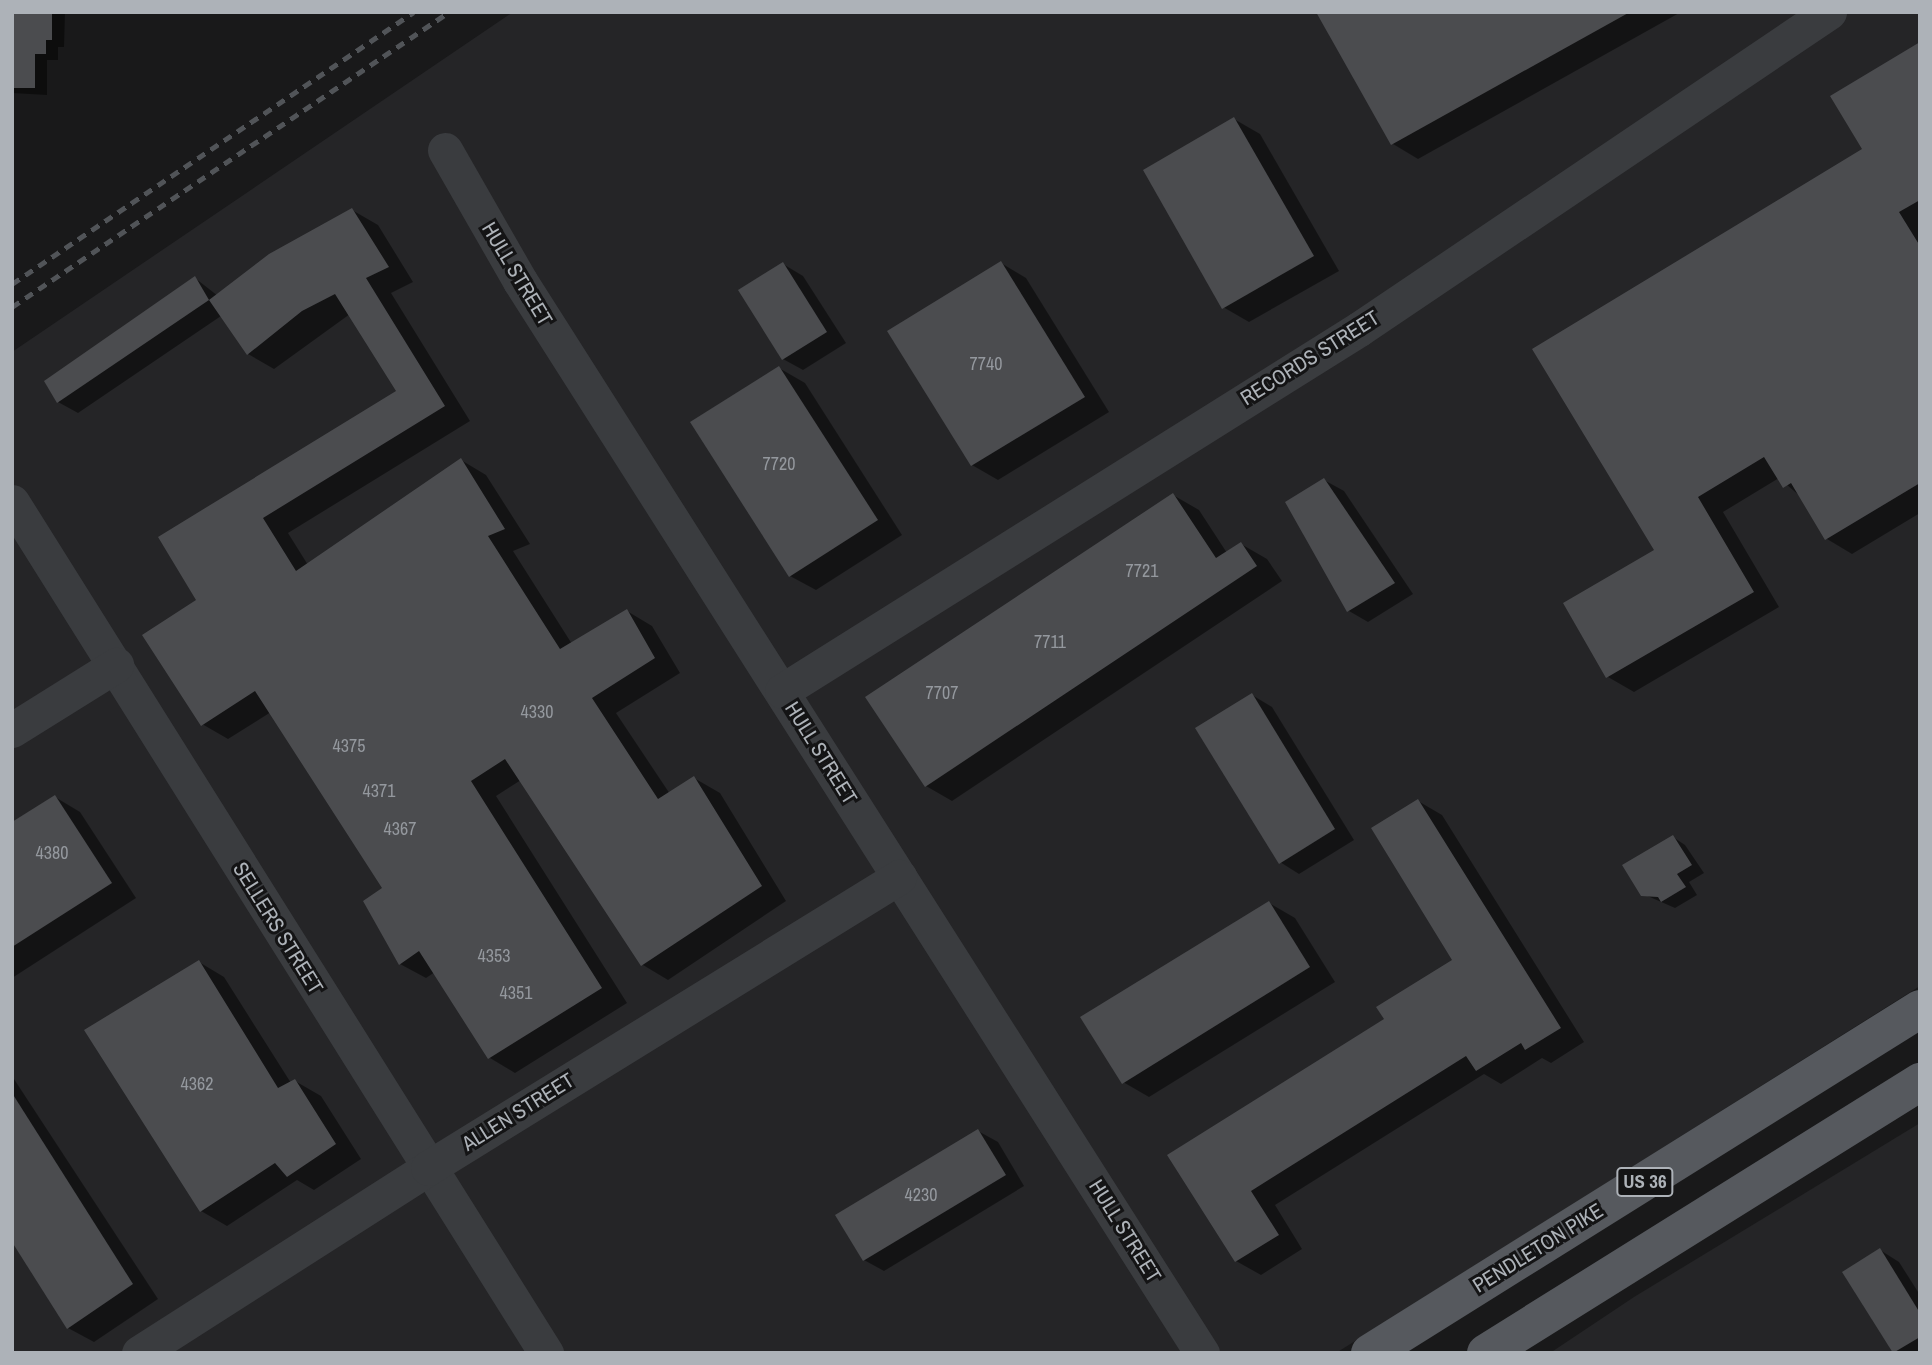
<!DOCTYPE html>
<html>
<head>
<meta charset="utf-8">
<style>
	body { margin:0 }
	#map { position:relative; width:1932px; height:1365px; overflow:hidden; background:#19191a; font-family:"Archivo Narrow",sans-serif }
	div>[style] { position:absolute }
	.built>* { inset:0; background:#252527 }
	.shadow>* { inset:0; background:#0007 }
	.building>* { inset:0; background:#4b4c4f }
	.street>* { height:35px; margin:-17.5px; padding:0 17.5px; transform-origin:17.5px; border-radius:17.5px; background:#3a3c3f }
	.primary>* { height:38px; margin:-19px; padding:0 19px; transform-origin:19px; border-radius:19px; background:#56595e }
	.rail>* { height:5px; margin-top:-2.5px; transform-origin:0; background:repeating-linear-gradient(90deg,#515458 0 9px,transparent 0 16px) }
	span { translate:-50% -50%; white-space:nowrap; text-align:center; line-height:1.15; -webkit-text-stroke:6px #141415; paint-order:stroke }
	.number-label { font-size:18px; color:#94989e }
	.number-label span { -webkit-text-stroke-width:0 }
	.shield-label span { padding:2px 5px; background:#141415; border:2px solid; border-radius:5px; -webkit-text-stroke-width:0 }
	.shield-label { font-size:19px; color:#adb2b8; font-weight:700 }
	.street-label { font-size:21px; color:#adb2b8 }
	.frame { position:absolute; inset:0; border:14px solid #adb2b8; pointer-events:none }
</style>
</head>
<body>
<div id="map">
	<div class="built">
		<div style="clip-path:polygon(513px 12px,1920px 12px,1920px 986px,1336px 1353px,12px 1353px,12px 352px)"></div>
		<div style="clip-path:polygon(1920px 1123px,1920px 1353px,1550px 1353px,1634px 1297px)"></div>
	</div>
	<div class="shadow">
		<div style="clip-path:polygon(12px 12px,65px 12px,64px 47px,58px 47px,58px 60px,47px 60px,47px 95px,12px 93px)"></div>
		<div style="clip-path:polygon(1318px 12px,1681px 12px,1418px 159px,1393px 144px)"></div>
		<div style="clip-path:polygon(1920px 47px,1920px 513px,1852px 554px,1827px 539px,1801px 497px,1779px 478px,1723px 512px,1779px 607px,1634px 692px,1608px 677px,1657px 550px)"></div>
		<div style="clip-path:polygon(1234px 119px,1260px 134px,1339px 271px,1249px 322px,1223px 307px)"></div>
		<div style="clip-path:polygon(352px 210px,378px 225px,413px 282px,391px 293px,470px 421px,288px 533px,308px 565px,461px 460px,486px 475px,530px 544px,513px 551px,572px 644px,627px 611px,652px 626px,680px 673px,616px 713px,670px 794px,694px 778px,720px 793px,786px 901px,668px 980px,643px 965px,521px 780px,496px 796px,627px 1003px,515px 1073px,490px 1058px,435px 972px,426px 978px,400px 964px,384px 888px,271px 712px,228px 739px,202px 724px,199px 601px,160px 538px,398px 391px,350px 314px,274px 369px,248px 354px,221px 316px,78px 413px,58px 402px,195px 278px,218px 296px)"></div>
		<div style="clip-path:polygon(1001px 263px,1026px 278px,1109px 412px,998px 480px,972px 465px)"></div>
		<div style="clip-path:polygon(783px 264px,803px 276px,846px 343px,803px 370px,783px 359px)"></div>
		<div style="clip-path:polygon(779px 368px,805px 383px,902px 535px,816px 590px,790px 576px)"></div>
		<div style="clip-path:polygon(1324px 480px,1344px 491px,1413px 594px,1368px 622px,1349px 611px)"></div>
		<div style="clip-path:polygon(1173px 495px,1199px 510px,1227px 553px,1241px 544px,1267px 559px,1282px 581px,952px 801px,926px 786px)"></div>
		<div style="clip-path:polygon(1252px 695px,1272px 707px,1354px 840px,1299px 874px,1280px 862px)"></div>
		<div style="clip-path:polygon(55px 797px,80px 812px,136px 898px,12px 978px,12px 824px)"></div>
		<div style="clip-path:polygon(1418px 801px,1442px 815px,1584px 1042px,1551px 1063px,1542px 1058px,1501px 1084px,1484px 1074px,1275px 1205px,1302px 1249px,1261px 1275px,1236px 1261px,1170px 1155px,1386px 1020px,1454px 960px)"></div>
		<div style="clip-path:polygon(1673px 837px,1685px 845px,1704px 873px,1689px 882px,1697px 895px,1675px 908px,1643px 894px)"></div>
		<div style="clip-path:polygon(1269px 903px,1295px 918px,1335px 982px,1149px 1097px,1123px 1082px)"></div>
		<div style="clip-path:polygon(199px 962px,224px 977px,291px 1083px,295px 1081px,321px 1096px,361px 1159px,314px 1190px,297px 1180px,227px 1226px,201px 1211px)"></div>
		<div style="clip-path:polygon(12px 1076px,158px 1299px,94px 1342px,68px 1328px,12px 1239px)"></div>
		<div style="clip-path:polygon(978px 1131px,998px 1142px,1024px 1186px,884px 1271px,864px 1260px)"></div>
		<div style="clip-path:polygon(1880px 1250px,1899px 1262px,1920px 1295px,1920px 1353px,1894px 1352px)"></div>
	</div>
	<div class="building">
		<div style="clip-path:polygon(12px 12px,52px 12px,52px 40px,46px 40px,46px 54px,35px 54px,35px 88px,12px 88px)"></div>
		<div style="clip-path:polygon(1316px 12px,1630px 12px,1391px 145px)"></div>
		<div style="clip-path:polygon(1920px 42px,1920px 200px,1899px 212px,1920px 246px,1920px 483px,1825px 540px,1791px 483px,1783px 488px,1764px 457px,1698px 497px,1754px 592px,1606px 678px,1563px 603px,1654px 550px,1532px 349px,1862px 149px,1830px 96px)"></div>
		<div style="clip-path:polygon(1234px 117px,1314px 256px,1222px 309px,1143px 170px)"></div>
		<div style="clip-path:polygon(352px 208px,389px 267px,366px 278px,445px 406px,263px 518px,296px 571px,461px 458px,505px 529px,488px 536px,560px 649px,627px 609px,655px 658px,592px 698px,658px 799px,694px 776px,762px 886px,641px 966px,505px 759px,471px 781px,602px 988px,488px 1059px,419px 951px,399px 965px,363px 901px,382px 888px,255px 691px,201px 726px,142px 635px,196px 600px,158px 537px,396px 391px,335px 294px,302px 311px,247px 355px,209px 300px,269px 254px)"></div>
		<div style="clip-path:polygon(1001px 261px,1085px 397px,971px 466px,887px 331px)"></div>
		<div style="clip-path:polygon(783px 262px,827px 332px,782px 360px,738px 290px)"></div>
		<div style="clip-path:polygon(195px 276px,209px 300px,57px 403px,44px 381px)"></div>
		<div style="clip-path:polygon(779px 366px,878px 520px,789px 577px,690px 422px)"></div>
		<div style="clip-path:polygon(1324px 478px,1395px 583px,1347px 612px,1285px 502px)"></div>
		<div style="clip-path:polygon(1173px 493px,1216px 558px,1241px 542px,1257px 566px,925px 787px,865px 697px)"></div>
		<div style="clip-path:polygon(1252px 693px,1335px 829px,1279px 864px,1195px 728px)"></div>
		<div style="clip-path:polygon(55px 795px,112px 883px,12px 947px,12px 822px)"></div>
		<div style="clip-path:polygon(1418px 799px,1561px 1028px,1525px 1050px,1521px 1043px,1476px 1071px,1466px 1056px,1251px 1191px,1279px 1235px,1235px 1262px,1167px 1155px,1384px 1019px,1376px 1007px,1452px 960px,1371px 828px)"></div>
		<div style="clip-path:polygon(1673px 835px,1692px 865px,1677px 874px,1686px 887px,1661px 902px,1658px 897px,1641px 896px,1622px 865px)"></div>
		<div style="clip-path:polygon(1269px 901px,1310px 967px,1122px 1084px,1080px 1017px)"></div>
		<div style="clip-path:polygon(199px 960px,278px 1088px,295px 1079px,336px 1144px,287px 1177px,275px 1163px,200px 1212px,84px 1030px)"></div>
		<div style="clip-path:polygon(12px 1093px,133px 1284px,67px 1329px,12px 1242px)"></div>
		<div style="clip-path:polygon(978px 1129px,1006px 1175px,863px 1261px,835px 1215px)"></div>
		<div style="clip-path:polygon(1880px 1248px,1920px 1313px,1920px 1337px,1893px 1353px,1842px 1272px)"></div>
	</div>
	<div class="street">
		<div style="left:445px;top:150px;width:151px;rotate:60.2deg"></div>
		<div style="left:520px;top:281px;width:1271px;rotate:57.54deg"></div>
		<div style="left:12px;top:502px;width:1005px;rotate:57.89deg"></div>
		<div style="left:782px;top:691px;width:681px;rotate:-32.1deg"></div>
		<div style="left:1359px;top:329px;width:567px;rotate:-34deg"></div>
		<div style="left:12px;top:730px;width:123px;rotate:-32deg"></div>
		<div style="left:139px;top:1353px;width:343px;rotate:-32.6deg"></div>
		<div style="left:428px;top:1168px;width:554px;rotate:-31.71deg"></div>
	</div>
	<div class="primary">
		<div style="left:1370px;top:1353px;width:649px;rotate:-32.02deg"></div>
		<div style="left:1486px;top:1353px;width:512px;rotate:-31.98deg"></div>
	</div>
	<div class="rail">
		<div style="left:12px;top:284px;width:485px;rotate:-34.1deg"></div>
		<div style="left:12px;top:307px;width:527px;rotate:-34.02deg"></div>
	</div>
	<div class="number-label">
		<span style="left:986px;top:364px">7740</span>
		<span style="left:779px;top:464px">7720</span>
		<span style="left:1142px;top:571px">7721</span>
		<span style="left:1050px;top:642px">7711</span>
		<span style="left:942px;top:693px">7707</span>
		<span style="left:537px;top:712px">4330</span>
		<span style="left:349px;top:746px">4375</span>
		<span style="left:379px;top:791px">4371</span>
		<span style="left:400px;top:829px">4367</span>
		<span style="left:52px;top:853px">4380</span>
		<span style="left:494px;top:956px">4353</span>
		<span style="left:516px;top:993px">4351</span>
		<span style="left:197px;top:1084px">4362</span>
		<span style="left:921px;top:1195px">4230</span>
	</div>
	<div class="shield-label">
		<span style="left:1645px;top:1182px">US 36</span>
	</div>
	<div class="street-label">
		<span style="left:517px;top:274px;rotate:59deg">HULL STREET</span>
		<span style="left:1310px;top:358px;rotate:-32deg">RECORDS STREET</span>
		<span style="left:821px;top:753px;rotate:58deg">HULL STREET</span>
		<span style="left:278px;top:928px;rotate:58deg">SELLERS STREET</span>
		<span style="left:518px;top:1112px;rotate:-32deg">ALLEN STREET</span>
		<span style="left:1125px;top:1231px;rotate:58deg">HULL STREET</span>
		<span style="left:1538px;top:1248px;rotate:-32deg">PENDLETON PIKE</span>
	</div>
	<div class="frame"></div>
</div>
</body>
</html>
